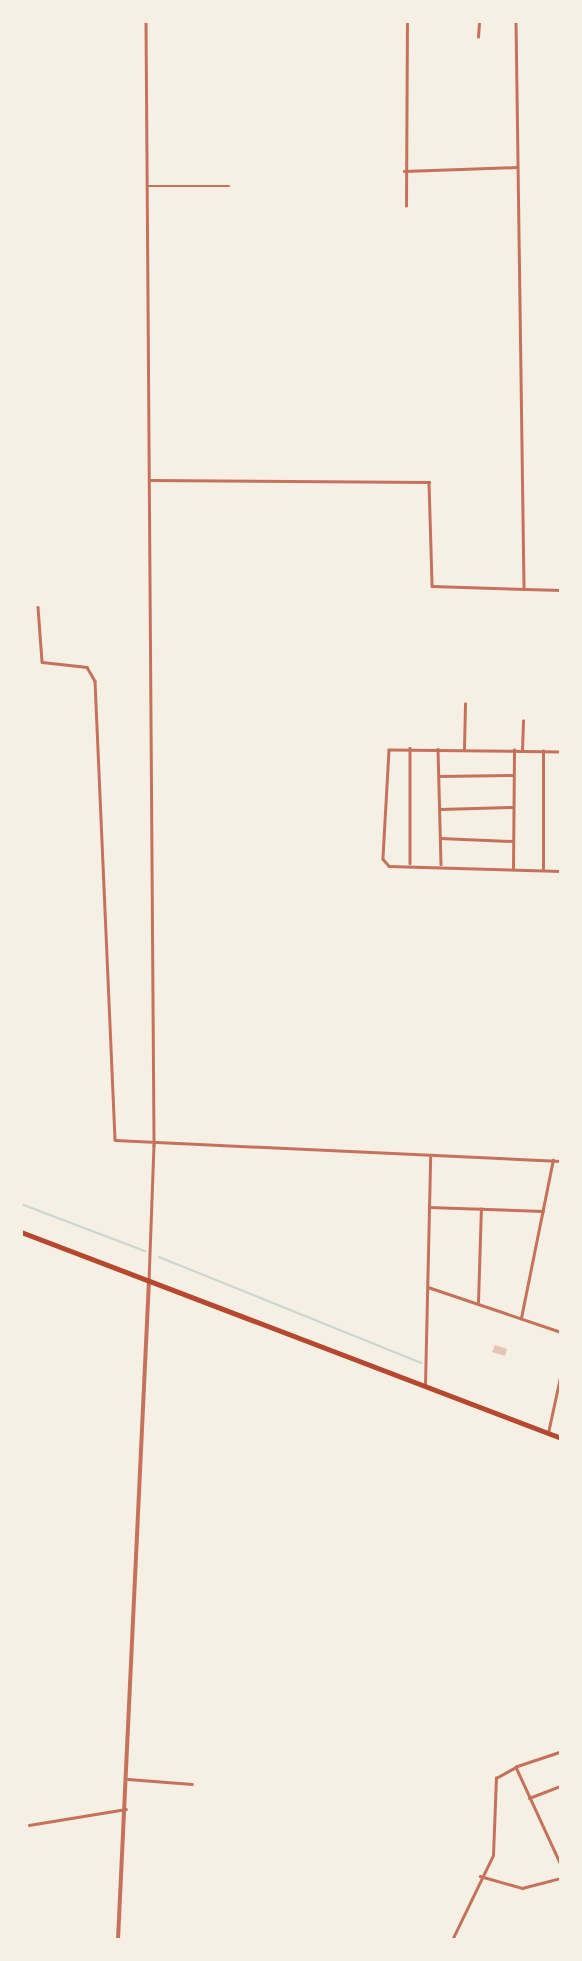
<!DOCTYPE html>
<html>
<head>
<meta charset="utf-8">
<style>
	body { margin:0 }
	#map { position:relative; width:582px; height:1961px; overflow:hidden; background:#f6efe4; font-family:"Titillium Web",sans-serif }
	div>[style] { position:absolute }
	.stream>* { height:2px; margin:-1px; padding:0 1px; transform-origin:1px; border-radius:1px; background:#c9d6d2 }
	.building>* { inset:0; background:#e6c5b7 }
	.minor>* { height:2.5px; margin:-1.25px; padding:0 1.25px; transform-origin:1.25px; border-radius:1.25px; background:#c5725c }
	.tertiary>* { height:3.5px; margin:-1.75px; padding:0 1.75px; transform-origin:1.75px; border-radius:1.75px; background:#c5725c }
	.trunk>* { height:5px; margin:-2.5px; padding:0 2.5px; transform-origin:2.5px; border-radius:2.5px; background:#b5482f }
	span { translate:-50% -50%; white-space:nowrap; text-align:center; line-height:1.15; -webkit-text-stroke:5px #f6efe4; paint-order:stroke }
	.frame { position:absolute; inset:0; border:23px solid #f6efe4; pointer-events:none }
</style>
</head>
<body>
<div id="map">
	<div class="stream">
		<div style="left:21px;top:1204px;width:133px;rotate:20.8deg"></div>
		<div style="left:159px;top:1257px;width:283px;rotate:22deg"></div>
	</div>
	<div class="building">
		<div style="clip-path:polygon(495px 1345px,507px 1349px,505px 1356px,492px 1352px)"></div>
	</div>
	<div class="minor">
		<div style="left:146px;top:21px;width:1124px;rotate:89.59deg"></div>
		<div style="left:154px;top:1145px;width:135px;rotate:92.1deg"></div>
		<div style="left:516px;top:21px;width:568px;rotate:89.19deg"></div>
		<div style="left:478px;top:37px;width:16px;rotate:-86deg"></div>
		<div style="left:404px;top:171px;width:112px;rotate:-2deg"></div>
		<div style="left:148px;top:186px;width:81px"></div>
		<div style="left:406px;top:206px;width:185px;rotate:-89.7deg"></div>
		<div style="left:151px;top:480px;width:278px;rotate:0.4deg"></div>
		<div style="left:429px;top:482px;width:104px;rotate:88.3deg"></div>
		<div style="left:432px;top:586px;width:129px;rotate:1.8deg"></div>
		<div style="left:38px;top:607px;width:55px;rotate:85.8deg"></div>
		<div style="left:42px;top:662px;width:45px;rotate:6.3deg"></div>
		<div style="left:87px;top:667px;width:16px;rotate:60deg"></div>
		<div style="left:95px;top:681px;width:459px;rotate:87.5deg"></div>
		<div style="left:115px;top:1140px;width:446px;rotate:2.7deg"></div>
		<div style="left:410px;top:748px;width:115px;rotate:90deg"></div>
		<div style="left:438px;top:749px;width:115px;rotate:88.5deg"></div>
		<div style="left:464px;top:749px;width:45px;rotate:-88.7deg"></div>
		<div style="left:522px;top:750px;width:29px;rotate:-88deg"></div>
		<div style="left:561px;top:752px;width:172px;rotate:-179.3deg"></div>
		<div style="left:389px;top:750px;width:109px;rotate:93.2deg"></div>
		<div style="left:383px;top:859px;width:9px;rotate:49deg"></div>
		<div style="left:389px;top:866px;width:172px;rotate:1.7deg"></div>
		<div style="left:440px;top:776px;width:73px;rotate:-0.8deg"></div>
		<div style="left:440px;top:809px;width:73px;rotate:-1.6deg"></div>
		<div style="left:440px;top:838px;width:72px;rotate:2.4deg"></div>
		<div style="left:513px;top:868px;width:118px;rotate:-89.5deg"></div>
		<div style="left:543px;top:870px;width:119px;rotate:-90deg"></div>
		<div style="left:429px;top:1207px;width:114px;rotate:2deg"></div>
		<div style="left:428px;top:1287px;width:140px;rotate:18.7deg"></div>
		<div style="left:478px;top:1302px;width:93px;rotate:-88.2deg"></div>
		<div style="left:521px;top:1318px;width:161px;rotate:-78.6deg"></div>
		<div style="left:425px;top:1385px;width:227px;rotate:-88.7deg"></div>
		<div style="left:548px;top:1433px;width:61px;rotate:-77.8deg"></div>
		<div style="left:561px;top:1752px;width:47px;rotate:161.6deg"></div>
		<div style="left:516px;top:1767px;width:108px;rotate:65.3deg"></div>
		<div style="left:128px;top:1779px;width:64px;rotate:4.5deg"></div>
		<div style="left:529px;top:1798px;width:34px;rotate:-21deg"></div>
		<div style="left:29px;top:1825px;width:98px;rotate:-9.4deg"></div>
		<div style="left:480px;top:1876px;width:44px;rotate:15.9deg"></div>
		<div style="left:522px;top:1888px;width:40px;rotate:-14.4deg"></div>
		<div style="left:452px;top:1940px;width:94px;rotate:-64.2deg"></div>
		<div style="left:493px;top:1855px;width:77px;rotate:-87.8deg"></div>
		<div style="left:496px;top:1778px;width:23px;rotate:-29deg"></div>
	</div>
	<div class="tertiary">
		<div style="left:118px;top:1940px;width:660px;rotate:-87.31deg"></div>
	</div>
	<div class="trunk">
		<div style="left:21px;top:1232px;width:578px;rotate:20.88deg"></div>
	</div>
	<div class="frame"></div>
</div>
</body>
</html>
